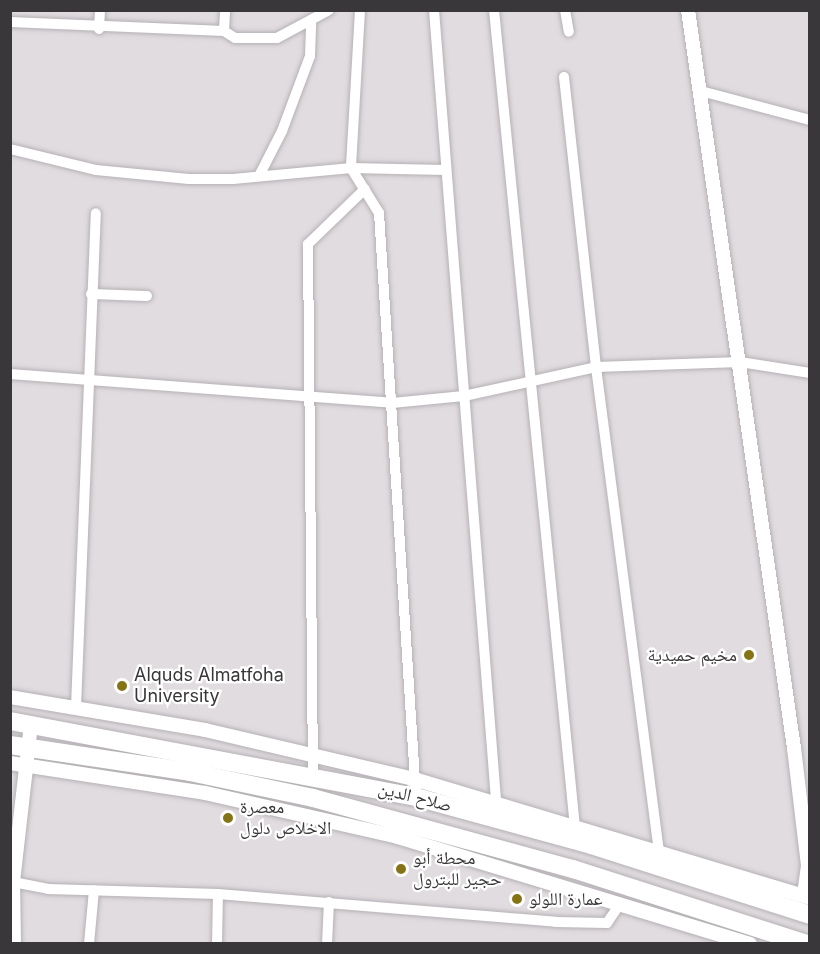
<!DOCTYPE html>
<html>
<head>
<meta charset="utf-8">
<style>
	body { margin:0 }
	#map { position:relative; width:820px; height:954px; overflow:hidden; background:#e1dce0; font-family:Inter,"Noto Naskh Arabic",sans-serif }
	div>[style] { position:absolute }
	.roads { filter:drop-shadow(0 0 2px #b5b1b5) drop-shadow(0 0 2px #b5b1b5) }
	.street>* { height:10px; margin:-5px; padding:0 5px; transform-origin:5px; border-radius:5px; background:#fff }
	.secondary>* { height:14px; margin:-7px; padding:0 7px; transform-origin:7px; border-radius:7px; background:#fff }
	.highway>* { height:18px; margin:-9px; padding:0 9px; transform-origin:9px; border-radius:9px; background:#fff }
	.dots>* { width:16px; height:16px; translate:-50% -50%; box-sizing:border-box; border:3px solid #fff; border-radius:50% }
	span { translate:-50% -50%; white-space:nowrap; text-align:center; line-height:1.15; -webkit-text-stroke:4.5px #fff; paint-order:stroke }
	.poi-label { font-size:18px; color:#393739 }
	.right { translate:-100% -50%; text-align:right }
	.left { translate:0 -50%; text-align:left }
	.street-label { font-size:18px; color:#393739 }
	.frame { position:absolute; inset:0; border:12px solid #393739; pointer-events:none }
</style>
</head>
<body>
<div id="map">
	<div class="roads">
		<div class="street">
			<div style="left:360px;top:10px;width:158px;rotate:93.3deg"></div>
			<div style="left:351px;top:168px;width:53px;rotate:58.1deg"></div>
			<div style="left:379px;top:213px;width:585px;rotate:86.37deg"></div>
			<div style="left:434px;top:10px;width:804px;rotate:85.51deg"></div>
			<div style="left:494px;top:10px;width:822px;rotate:84.34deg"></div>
			<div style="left:565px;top:10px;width:22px;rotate:80deg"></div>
			<div style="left:10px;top:22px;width:214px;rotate:2.4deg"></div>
			<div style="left:224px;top:31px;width:13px;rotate:32deg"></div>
			<div style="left:235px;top:38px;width:42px"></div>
			<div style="left:277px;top:38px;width:59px;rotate:-28.3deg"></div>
			<div style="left:99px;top:29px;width:19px;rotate:-87deg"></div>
			<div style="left:224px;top:31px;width:21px;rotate:-87deg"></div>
			<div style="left:564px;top:77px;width:292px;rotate:83.7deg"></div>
			<div style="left:596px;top:367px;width:487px;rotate:82.6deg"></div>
			<div style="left:701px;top:91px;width:113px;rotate:14.9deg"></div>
			<div style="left:10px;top:149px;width:89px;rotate:13.7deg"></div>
			<div style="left:96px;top:170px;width:93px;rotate:5.5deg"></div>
			<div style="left:189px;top:179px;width:44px"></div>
			<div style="left:233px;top:179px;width:119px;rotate:-5.3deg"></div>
			<div style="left:351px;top:168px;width:94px;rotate:1.2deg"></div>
			<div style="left:259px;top:176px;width:51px;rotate:-62.9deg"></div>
			<div style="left:282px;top:131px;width:80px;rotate:-69.5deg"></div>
			<div style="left:310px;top:56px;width:35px;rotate:-88deg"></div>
			<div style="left:91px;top:294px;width:56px;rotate:2deg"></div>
			<div style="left:10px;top:374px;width:383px;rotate:4.3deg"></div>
			<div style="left:392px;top:403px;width:72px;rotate:-5.6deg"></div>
			<div style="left:464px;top:396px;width:135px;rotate:-12.4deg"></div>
			<div style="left:596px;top:367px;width:144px;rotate:-2deg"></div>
			<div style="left:740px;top:362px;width:71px;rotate:8.9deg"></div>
			<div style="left:76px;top:707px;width:494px;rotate:-87.7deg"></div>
			<div style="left:313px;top:776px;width:532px;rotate:-90.54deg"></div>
			<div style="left:308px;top:244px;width:79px;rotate:-44deg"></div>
			<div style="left:13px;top:882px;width:36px;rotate:11deg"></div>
			<div style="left:48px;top:889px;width:170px;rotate:1.7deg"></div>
			<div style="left:218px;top:894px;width:339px;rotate:4.7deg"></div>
			<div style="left:556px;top:922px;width:51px;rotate:1.1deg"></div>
			<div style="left:607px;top:923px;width:23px;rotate:-56deg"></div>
			<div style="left:89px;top:944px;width:54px;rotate:-84.7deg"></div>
			<div style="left:217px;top:944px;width:50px;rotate:-88.9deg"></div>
			<div style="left:327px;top:944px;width:42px;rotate:-87.3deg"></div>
		</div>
		<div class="secondary">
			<div style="left:688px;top:10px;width:746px;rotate:81.83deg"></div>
			<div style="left:794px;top:748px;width:119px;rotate:83.2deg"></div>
			<div style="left:808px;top:866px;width:30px;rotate:98deg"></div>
			<div style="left:10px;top:697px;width:198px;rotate:9.6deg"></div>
			<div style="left:205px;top:730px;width:215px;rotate:13.2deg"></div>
			<div style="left:414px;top:779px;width:413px;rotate:16.7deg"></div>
			<div style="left:10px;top:763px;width:197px;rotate:8.7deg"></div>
			<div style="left:205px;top:793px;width:198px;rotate:12.8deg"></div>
			<div style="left:398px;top:837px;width:368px;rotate:16.9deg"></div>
			<div style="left:14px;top:944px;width:62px;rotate:-90.9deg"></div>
			<div style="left:13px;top:882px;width:158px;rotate:-83.5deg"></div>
		</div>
		<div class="highway">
			<div style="left:10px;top:721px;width:413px;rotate:10.6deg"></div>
			<div style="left:416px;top:797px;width:181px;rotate:15.3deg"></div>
			<div style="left:591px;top:845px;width:230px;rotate:17.7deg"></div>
			<div style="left:10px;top:745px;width:182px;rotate:8.5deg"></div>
			<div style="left:190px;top:772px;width:126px;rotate:11.9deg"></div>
			<div style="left:313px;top:798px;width:270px;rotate:15.3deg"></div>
			<div style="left:573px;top:869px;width:245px;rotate:17.8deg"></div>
		</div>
	</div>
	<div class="dots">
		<div style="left:749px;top:655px;background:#857416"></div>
		<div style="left:122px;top:686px;background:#857416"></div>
		<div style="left:228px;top:818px;background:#857416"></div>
		<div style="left:401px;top:869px;background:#857416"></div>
		<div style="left:517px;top:899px;background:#857416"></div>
	</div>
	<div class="poi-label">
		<span class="right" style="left:737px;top:655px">مخيم حميدية</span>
		<span class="left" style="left:134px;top:686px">Alquds Almatfoha<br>University</span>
		<span class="left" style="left:240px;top:818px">معصرة<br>الاخلاص دلول</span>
		<span class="left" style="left:413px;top:869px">محطة أبو<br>حجير للبترول</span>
		<span class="left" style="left:529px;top:899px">عمارة اللولو</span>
	</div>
	<div class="street-label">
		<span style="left:415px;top:797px;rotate:14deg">صلاح الدين</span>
	</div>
	<div class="frame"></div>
</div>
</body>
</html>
